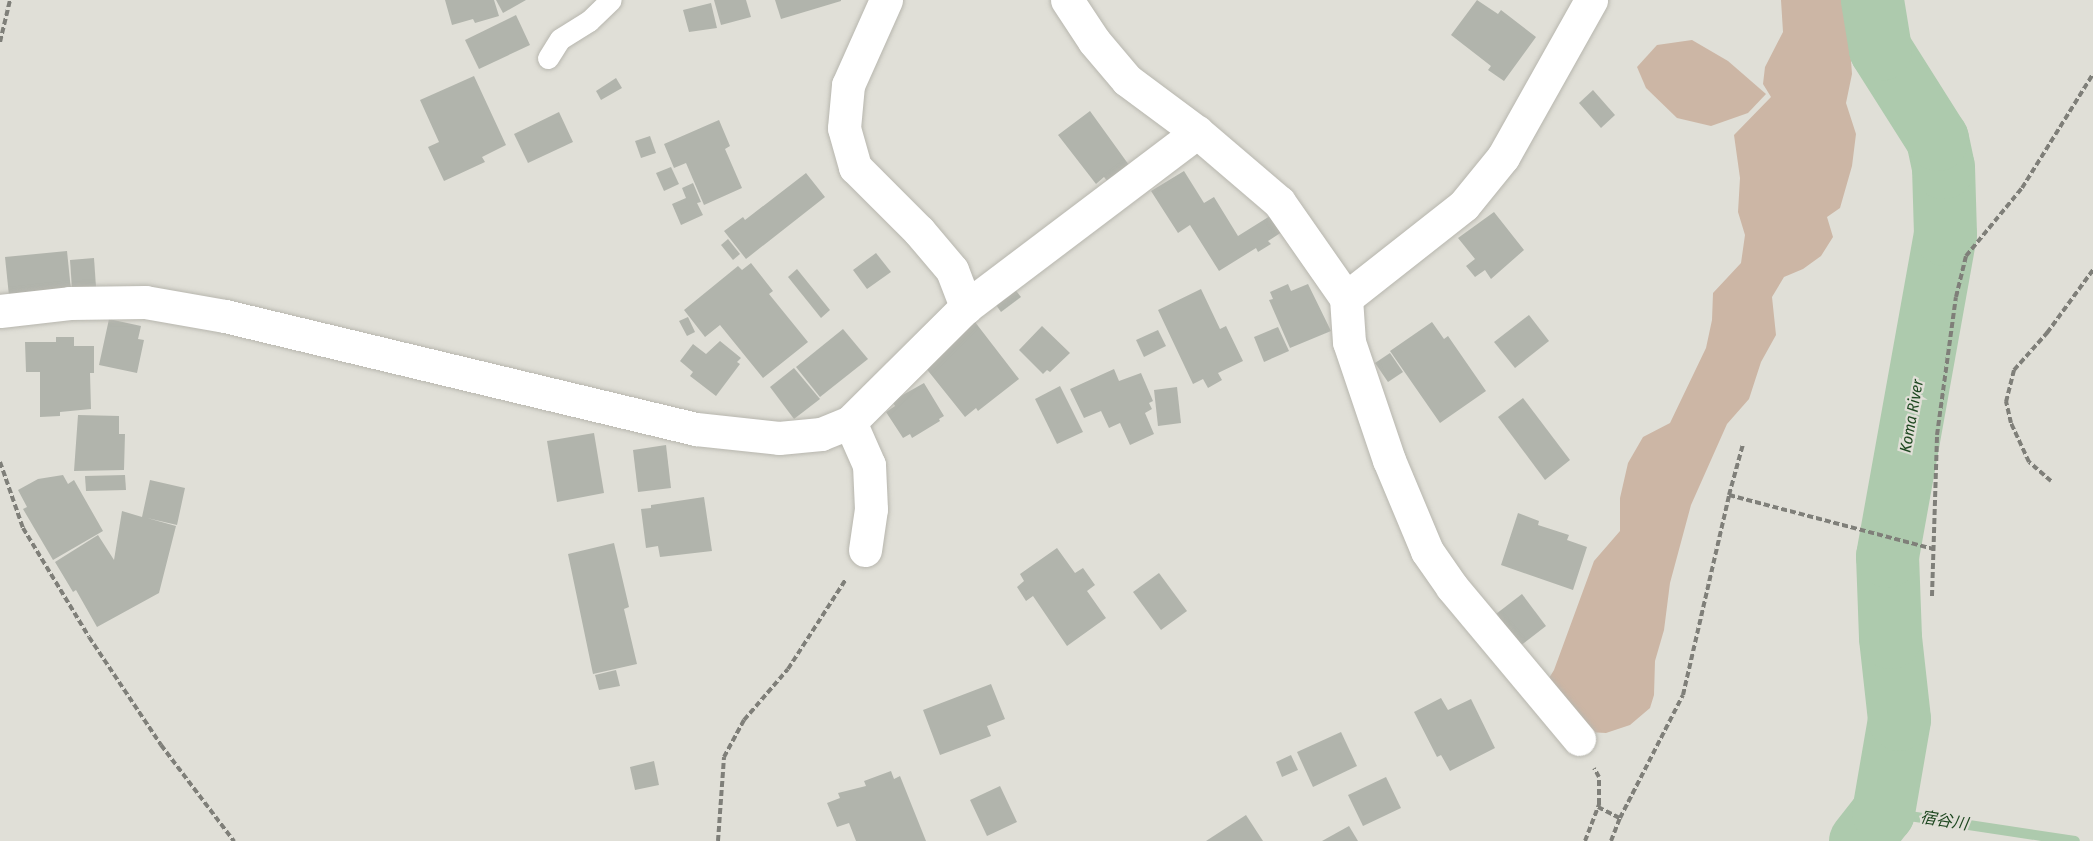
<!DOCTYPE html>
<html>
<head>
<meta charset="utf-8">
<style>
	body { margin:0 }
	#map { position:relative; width:2093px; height:841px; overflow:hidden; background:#e0dfd7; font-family:"Fira Sans Condensed","Noto Sans JP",sans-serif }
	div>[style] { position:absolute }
	.green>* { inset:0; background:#ccb6a5 }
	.stream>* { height:10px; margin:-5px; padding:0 5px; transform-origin:5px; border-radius:5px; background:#adcaad }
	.river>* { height:63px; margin:-31.5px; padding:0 31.5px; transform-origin:31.5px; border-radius:31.5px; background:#adcaad }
	.building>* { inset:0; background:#b1b4ac }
	.path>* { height:4px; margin-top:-2px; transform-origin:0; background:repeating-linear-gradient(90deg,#7f7f79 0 6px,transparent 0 9px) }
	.roads { filter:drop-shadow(0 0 2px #b7b6ae) drop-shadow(0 0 2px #b7b6ae) }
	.lane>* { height:21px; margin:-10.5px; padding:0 10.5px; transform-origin:10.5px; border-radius:10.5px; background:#fff }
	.street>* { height:33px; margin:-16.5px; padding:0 16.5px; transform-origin:16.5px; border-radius:16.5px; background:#fff }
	span { translate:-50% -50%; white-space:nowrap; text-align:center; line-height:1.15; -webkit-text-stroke:4.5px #e0dfd7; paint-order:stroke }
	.water-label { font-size:16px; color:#1f4821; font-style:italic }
</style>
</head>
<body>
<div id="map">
	<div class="green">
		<div style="clip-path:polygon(1781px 0,1853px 0,1864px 17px,1850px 47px,1852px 74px,1846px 103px,1856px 134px,1852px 166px,1840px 208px,1827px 217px,1833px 237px,1821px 256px,1803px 269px,1784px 277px,1772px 297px,1776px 335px,1761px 362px,1749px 399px,1727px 424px,1691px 505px,1670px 583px,1664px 630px,1655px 661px,1654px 695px,1650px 708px,1630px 725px,1606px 733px,1588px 732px,1546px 683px,1554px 670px,1594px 561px,1620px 531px,1620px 498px,1628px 463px,1643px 437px,1670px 423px,1706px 348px,1712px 320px,1713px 293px,1741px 263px,1745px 235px,1738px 212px,1740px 178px,1734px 135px,1771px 97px,1763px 84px,1765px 67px,1783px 32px)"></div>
		<div style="clip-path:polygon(1692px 40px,1728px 61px,1766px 94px,1748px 113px,1711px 126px,1677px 118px,1646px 88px,1637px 67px,1657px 45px)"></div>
	</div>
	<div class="stream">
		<div style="left:1883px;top:812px;width:194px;rotate:8.6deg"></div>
	</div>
	<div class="river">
		<div style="left:1860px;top:841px;width:37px;rotate:-52deg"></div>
		<div style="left:1883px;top:812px;width:94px;rotate:-80.2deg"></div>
		<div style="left:1899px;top:719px;width:82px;rotate:-96.3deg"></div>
		<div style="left:1890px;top:637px;width:81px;rotate:-92.1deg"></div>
		<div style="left:1887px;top:556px;width:327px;rotate:-79.8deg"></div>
		<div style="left:1945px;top:234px;width:67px;rotate:-91.7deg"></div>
		<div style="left:1943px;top:167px;width:29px;rotate:-102deg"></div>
		<div style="left:1937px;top:139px;width:107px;rotate:-122.3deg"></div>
		<div style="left:1880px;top:49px;width:50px;rotate:-99.3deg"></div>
	</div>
	<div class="building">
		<div style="clip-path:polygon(445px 0,494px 0,499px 16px,475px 23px,473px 19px,452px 25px)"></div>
		<div style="clip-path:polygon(496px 0,526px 0,503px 13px)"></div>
		<div style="clip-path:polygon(714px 0,746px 0,751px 17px,721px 25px)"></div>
		<div style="clip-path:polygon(775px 0,841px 0,841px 1px,781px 19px)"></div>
		<div style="clip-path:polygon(1477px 0,1498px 14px,1501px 10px,1536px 37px,1504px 81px,1488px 70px,1491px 66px,1451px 35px)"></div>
		<div style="clip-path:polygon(711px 3px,717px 28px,689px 32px,683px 10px)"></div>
		<div style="clip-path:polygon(516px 15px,530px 45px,479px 69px,465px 40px)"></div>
		<div style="clip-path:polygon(474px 76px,506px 145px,482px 157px,485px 162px,444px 181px,428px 147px,439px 142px,420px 100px)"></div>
		<div style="clip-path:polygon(616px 78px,622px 88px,601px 100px,596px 91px)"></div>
		<div style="clip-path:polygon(1593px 90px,1615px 115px,1601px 128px,1579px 103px)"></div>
		<div style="clip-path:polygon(1090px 111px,1134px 172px,1113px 188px,1104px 177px,1096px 184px,1058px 135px)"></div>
		<div style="clip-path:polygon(559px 112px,573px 142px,528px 163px,514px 134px)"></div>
		<div style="clip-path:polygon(719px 120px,730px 146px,725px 149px,742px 188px,704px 205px,686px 163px,674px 168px,664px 144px)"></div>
		<div style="clip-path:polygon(650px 136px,656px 153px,641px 158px,635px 141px)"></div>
		<div style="clip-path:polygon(671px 167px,679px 184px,664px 191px,656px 173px)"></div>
		<div style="clip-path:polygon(1184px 171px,1204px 203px,1214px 197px,1238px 236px,1275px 213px,1285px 230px,1268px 241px,1271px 244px,1258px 252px,1256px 248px,1219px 271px,1190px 225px,1178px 233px,1151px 191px)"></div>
		<div style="clip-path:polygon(806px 173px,825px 197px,746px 259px,724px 231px,743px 217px,745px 220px)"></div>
		<div style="clip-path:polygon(693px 183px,701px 202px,697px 203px,703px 215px,681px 225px,672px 204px,686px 198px,682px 188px)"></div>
		<div style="clip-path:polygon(1494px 212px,1524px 250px,1491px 279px,1485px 270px,1475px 277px,1466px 266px,1475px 259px,1458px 238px)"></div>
		<div style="clip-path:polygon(728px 239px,740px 254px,733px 260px,721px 245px)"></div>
		<div style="clip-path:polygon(67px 251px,71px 290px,9px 296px,5px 257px)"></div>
		<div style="clip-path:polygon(876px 253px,891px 272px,867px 289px,853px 270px)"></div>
		<div style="clip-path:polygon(94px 258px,96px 287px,72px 289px,70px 260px)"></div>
		<div style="clip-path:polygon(751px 263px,773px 291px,769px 294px,808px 342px,763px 378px,720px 325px,705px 337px,684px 310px,738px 266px,742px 270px)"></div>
		<div style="clip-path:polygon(797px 269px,830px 310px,821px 318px,788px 277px)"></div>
		<div style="clip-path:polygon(1010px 283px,1021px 297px,1001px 312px,991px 298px)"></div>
		<div style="clip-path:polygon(1288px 284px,1291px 291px,1308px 284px,1331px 331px,1290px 348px,1269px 300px,1273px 299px,1270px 292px)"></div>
		<div style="clip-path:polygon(1201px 289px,1220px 329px,1226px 326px,1243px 361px,1218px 373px,1222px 380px,1208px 388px,1203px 379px,1193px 384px,1158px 310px)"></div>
		<div style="clip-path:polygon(1529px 315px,1549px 341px,1515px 368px,1494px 342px)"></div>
		<div style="clip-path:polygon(688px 317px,695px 332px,687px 336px,679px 321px)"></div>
		<div style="clip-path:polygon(109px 319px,141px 326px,138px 339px,144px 340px,137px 373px,99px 365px)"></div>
		<div style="clip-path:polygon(975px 322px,1019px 379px,978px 411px,976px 408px,965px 417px,925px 367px,930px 358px)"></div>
		<div style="clip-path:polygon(1432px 322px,1444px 339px,1448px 336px,1486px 391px,1440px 423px,1390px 351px)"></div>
		<div style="clip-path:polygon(1042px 326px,1070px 353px,1050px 372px,1047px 370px,1043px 374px,1019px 350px)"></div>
		<div style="clip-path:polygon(1278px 327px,1289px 351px,1264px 362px,1254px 337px)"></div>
		<div style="clip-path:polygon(843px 329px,868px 359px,820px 397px,796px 367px)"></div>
		<div style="clip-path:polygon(1158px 330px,1166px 346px,1144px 357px,1136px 340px)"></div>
		<div style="clip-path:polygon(56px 337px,74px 337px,74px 346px,94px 346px,94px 373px,90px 373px,91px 409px,60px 412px,60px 416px,40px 417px,40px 372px,26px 372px,25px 342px,56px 342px)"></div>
		<div style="clip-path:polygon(720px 341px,741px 358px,737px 362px,740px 364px,716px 396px,690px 376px,693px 372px,680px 361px,693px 344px,706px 354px)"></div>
		<div style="clip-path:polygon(1390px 353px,1403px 372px,1388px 382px,1375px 363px)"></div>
		<div style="clip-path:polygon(794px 368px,820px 399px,794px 419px,770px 387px)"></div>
		<div style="clip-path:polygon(1114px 369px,1119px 381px,1141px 373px,1153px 401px,1149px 403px,1152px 409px,1145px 413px,1154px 434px,1130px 445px,1120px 423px,1109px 428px,1101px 411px,1084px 418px,1070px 389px)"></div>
		<div style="clip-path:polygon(924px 383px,944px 416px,939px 419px,940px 421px,912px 438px,910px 434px,903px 438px,886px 412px,895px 406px,892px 401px)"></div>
		<div style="clip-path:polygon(1060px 386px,1083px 432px,1057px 444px,1035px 399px)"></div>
		<div style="clip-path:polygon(1177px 387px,1181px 423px,1158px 426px,1154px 390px)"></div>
		<div style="clip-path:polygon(1523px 398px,1570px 460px,1545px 480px,1498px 417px)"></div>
		<div style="clip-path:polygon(78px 415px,119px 416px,119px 434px,125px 434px,124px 470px,74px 471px)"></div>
		<div style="clip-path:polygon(594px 433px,604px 493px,557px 502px,547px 441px)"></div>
		<div style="clip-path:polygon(666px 445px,671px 488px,638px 492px,633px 450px)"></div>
		<div style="clip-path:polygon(63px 475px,68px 484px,74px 480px,103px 531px,53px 560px,23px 509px,27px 507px,18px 490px,38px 479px)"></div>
		<div style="clip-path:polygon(125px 475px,126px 490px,86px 491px,85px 476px)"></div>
		<div style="clip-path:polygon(150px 480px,185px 488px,177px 525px,147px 518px,176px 526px,159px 593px,97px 627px,76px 590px,73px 592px,55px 562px,98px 535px,114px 560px,122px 511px,142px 517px)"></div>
		<div style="clip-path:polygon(704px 497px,712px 551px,660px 557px,658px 546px,646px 548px,641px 509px,651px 508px,651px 505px)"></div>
		<div style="clip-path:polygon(1518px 513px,1539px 521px,1538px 525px,1569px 535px,1567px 540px,1587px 547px,1573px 590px,1501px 565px)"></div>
		<div style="clip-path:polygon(614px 543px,629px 607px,624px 609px,637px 664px,593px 674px,568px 554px)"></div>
		<div style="clip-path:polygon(1057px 548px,1075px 573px,1083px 568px,1095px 585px,1087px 591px,1106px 618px,1067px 646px,1033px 596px,1026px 601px,1017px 587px,1024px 581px,1020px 574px)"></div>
		<div style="clip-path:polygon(1159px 573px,1187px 611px,1161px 630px,1133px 592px)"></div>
		<div style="clip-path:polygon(1522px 594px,1546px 626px,1520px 646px,1496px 614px)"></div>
		<div style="clip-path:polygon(616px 670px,620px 686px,599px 690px,595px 675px)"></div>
		<div style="clip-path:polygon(991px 684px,1005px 719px,987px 726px,991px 736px,940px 755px,923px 710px)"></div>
		<div style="clip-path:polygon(1441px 698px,1448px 710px,1471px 699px,1495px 748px,1450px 771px,1441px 755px,1437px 757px,1414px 712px)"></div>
		<div style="clip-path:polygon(1341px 732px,1357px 766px,1313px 787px,1297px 752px)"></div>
		<div style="clip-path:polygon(1291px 755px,1298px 770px,1282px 777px,1276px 762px)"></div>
		<div style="clip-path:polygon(654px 761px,659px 785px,635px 790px,630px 767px)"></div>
		<div style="clip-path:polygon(891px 771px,894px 779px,900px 776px,926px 841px,856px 841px,849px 823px,837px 827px,827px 803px,840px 798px,838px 793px,866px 786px,864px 781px)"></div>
		<div style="clip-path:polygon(1386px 777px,1401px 808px,1363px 826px,1348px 795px)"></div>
		<div style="clip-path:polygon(1000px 786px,1017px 822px,987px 836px,970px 800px)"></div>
		<div style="clip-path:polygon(1246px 815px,1263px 841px,1206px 841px)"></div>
		<div style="clip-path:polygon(1349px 826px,1358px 841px,1322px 841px)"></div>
	</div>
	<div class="path">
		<div style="left:0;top:42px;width:43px;rotate:-76.6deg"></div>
		<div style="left:0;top:462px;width:70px;rotate:70.8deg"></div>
		<div style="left:23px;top:528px;width:127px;rotate:58.8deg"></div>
		<div style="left:89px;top:637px;width:130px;rotate:56.3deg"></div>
		<div style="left:161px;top:745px;width:121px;rotate:52.8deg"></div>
		<div style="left:2051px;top:481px;width:29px;rotate:-139deg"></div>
		<div style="left:2029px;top:462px;width:43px;rotate:-114.8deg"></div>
		<div style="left:2011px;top:423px;width:22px;rotate:-103deg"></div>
		<div style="left:2006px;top:402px;width:33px;rotate:-76deg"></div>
		<div style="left:2014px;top:370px;width:50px;rotate:-48.3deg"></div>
		<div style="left:2047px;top:333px;width:78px;rotate:-53.9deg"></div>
		<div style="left:1729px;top:495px;width:53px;rotate:-74.6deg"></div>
		<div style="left:1932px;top:596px;width:161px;rotate:-88.2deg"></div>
		<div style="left:1937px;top:435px;width:139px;rotate:-82.2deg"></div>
		<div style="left:1956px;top:297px;width:42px;rotate:-76.3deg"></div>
		<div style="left:1966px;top:256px;width:88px;rotate:-50.5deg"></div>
		<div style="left:2022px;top:188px;width:134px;rotate:-58.1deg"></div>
		<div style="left:1598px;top:807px;width:25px;rotate:27deg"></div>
		<div style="left:718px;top:841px;width:84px;rotate:-85.9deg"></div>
		<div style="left:724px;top:757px;width:42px;rotate:-61.6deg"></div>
		<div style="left:744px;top:720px;width:67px;rotate:-49.2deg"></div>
		<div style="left:788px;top:669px;width:107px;rotate:-57.2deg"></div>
		<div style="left:1585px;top:841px;width:40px;rotate:-69deg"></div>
		<div style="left:1599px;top:804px;width:27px;rotate:-90deg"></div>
		<div style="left:1599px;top:777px;width:10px;rotate:-119deg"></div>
		<div style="left:1611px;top:841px;width:25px;rotate:-69deg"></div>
		<div style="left:1620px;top:818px;width:138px;rotate:-62.9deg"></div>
		<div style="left:1683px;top:695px;width:205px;rotate:-77deg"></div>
		<div style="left:1729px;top:495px;width:211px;rotate:14.8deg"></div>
	</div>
	<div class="roads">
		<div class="lane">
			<div style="left:548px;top:58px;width:22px;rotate:-58deg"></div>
			<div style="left:560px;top:39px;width:34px;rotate:-32deg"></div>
			<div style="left:589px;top:21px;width:30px;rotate:-44deg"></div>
		</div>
		<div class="street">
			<div style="left:886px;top:0;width:93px;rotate:114.1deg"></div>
			<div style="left:848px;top:85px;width:43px;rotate:95.3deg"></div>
			<div style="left:844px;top:128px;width:41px;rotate:74.2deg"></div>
			<div style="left:855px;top:167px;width:91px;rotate:45deg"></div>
			<div style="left:919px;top:231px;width:51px;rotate:49.8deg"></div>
			<div style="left:952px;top:270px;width:40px;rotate:69deg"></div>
			<div style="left:1067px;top:0;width:49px;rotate:56.6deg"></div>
			<div style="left:1094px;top:41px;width:51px;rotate:49.8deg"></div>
			<div style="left:1127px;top:80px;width:87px;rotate:36.6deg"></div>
			<div style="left:1197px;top:132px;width:108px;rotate:40.5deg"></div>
			<div style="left:1279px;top:202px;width:117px;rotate:55.1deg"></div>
			<div style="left:1346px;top:298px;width:44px;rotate:86.1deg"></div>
			<div style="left:1349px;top:342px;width:125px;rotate:71.3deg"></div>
			<div style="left:1389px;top:460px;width:99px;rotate:67.3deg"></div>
			<div style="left:1427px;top:551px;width:44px;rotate:55.2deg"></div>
			<div style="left:1452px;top:587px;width:198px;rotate:50.1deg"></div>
			<div style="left:1346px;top:298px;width:150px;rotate:-38.2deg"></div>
			<div style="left:1464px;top:205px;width:62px;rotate:-50.9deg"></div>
			<div style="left:1503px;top:157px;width:180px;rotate:-60.7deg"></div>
			<div style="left:0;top:311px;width:70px;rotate:-6.5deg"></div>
			<div style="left:70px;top:303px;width:75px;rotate:-0.8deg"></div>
			<div style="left:145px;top:302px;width:81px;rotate:9.9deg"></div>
			<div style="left:225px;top:316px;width:484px;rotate:13.5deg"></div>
			<div style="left:696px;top:429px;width:83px;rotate:6.2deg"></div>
			<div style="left:779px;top:438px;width:42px;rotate:-5.4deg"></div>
			<div style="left:821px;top:434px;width:31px;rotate:-22deg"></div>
			<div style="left:865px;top:550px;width:41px;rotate:-81.7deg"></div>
			<div style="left:871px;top:509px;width:44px;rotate:-92.6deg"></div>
			<div style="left:869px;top:465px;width:47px;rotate:-113.8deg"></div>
			<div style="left:850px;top:422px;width:163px;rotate:-44.8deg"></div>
			<div style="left:966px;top:307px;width:290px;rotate:-37.1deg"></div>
		</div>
	</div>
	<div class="water-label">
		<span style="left:1912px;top:416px;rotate:-80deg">Koma River</span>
		<span style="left:1944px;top:821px;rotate:9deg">宿谷川</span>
	</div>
</div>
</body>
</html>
